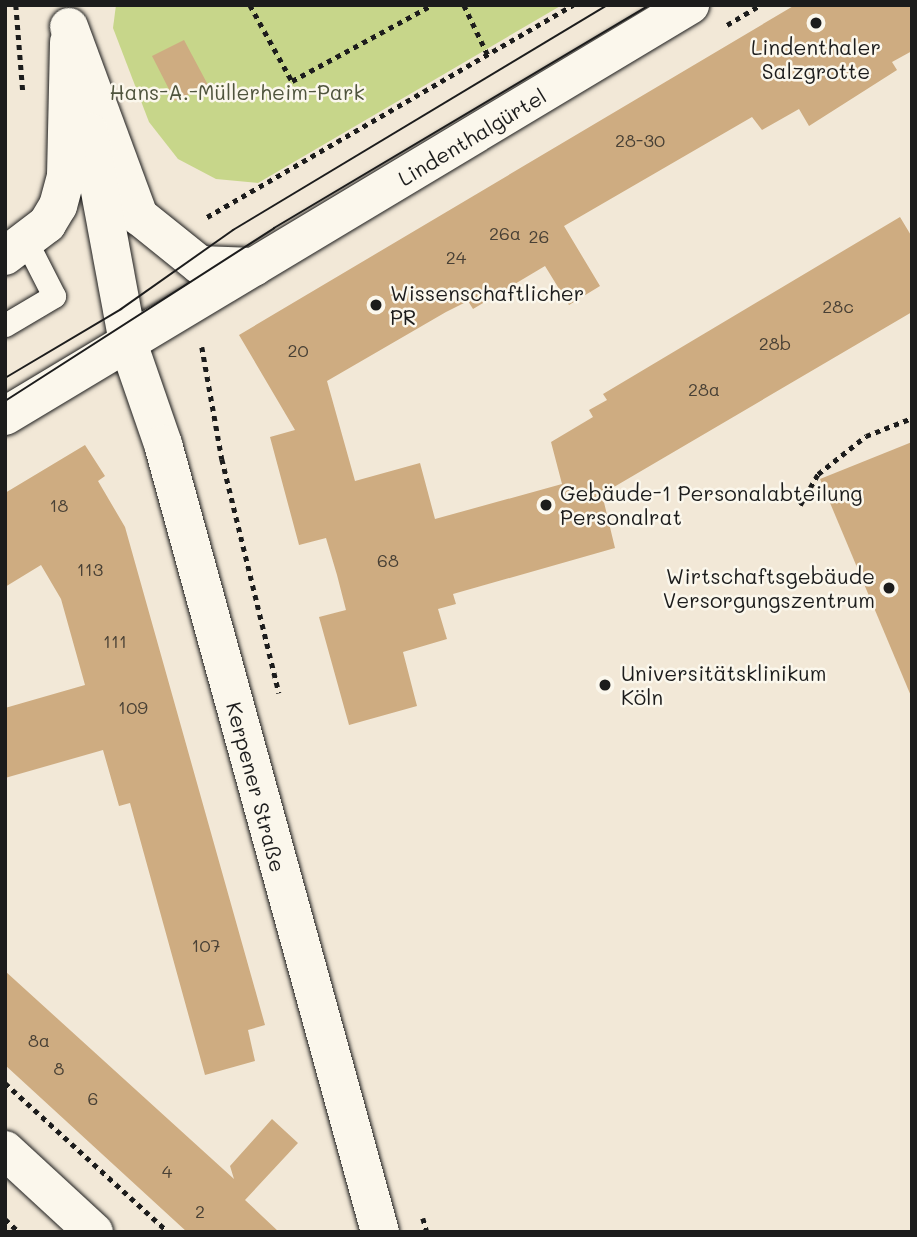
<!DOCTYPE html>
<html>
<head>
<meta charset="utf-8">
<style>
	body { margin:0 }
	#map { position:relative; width:917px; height:1237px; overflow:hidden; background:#f2e8d7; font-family:Mali,sans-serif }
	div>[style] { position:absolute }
	.green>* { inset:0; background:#c7d68a }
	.building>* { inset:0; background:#ceac81 }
	.path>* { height:4.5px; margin-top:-2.25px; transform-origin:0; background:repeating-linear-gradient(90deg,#1c1c1c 0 5px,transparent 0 10px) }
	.roads { filter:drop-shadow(0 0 2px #1c1c1c) drop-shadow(0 0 2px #1c1c1c) }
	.service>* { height:23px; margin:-11.5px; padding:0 11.5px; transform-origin:11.5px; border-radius:11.5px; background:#fbf7ec }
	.tertiary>* { height:38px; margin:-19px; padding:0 19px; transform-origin:19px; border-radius:19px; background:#fbf7ec }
	.secondary>* { height:38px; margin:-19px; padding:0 19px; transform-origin:19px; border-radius:19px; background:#fbf7ec }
	.tram>* { height:2px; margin:-1px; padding:0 1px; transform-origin:1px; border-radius:1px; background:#1c1c1c }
	.dots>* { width:19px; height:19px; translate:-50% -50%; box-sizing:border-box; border:4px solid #fbf7ec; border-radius:50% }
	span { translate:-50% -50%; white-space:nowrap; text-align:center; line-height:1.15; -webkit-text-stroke:5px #fbf7ec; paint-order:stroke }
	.number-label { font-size:18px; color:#484035 }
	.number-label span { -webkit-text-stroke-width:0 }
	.poi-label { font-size:21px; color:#1c1c1c }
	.left { translate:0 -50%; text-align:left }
	.right { translate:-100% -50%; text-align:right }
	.park-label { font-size:21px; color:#4f543d }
	.street-label { font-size:21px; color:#1c1c1c }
	.frame { position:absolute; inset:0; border:7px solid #1c1c1c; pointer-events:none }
</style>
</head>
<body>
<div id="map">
	<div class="green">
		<div style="clip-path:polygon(116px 5px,562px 5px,258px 183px,216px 179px,178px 159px,149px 122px,113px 28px)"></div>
	</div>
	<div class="building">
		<div style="clip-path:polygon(795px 5px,912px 5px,912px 51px,892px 62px,897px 70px,809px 126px,799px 109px,762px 130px,752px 117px,564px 226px,600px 286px,569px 305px,545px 266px,473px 309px,468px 301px,446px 312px,327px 381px,355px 481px,420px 463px,435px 519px,562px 484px,551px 442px,593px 417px,589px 410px,607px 400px,603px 394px,900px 217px,912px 237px,912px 312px,602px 494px,615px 548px,453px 594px,456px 604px,438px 609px,447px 639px,403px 652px,417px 706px,349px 725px,319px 617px,346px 610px,337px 575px,326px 538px,299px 545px,270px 437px,295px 430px,239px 335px)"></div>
		<div style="clip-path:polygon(184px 40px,208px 85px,175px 101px,152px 56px)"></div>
		<div style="clip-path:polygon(912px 442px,912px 696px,911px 696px,820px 479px)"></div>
		<div style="clip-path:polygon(85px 445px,105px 476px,98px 481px,125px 527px,265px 1025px,248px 1030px,255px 1061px,205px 1075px,130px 803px,119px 806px,103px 750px,5px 778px,5px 708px,85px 685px,61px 599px,41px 565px,5px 587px,5px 493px)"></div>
		<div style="clip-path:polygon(5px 971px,234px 1179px,230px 1166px,272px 1119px,298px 1143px,245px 1200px,279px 1232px,187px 1232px,5px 1065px)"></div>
	</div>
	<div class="path">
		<div style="left:16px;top:5px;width:87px;rotate:85.4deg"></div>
		<div style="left:250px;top:5px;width:87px;rotate:61.1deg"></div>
		<div style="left:292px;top:81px;width:159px;rotate:-28.5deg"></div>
		<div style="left:464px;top:5px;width:55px;rotate:64.4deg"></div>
		<div style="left:727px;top:25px;width:39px;rotate:-31deg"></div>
		<div style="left:207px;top:217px;width:423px;rotate:-30.1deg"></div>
		<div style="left:202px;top:347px;width:114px;rotate:79.9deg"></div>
		<div style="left:222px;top:459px;width:241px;rotate:76.3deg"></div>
		<div style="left:800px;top:505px;width:36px;rotate:-60deg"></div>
		<div style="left:818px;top:474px;width:61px;rotate:-38.4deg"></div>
		<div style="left:866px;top:436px;width:49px;rotate:-21.4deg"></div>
		<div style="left:5px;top:1083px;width:221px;rotate:42.4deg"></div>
		<div style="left:423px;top:1218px;width:15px;rotate:74deg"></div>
		<div style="left:5px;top:1219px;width:19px;rotate:43deg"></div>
	</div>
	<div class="roads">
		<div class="service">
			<div style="left:5px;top:325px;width:57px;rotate:-30.6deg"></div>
			<div style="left:54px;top:296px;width:59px;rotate:-117deg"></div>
		</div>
		<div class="tertiary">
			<div style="left:128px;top:343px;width:107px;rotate:70.9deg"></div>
			<div style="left:163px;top:444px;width:817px;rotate:74.6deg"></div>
			<div style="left:5px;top:1150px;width:121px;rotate:42.7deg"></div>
		</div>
		<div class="secondary">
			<div style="left:69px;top:27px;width:202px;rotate:69.7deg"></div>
			<div style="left:139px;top:216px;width:78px;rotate:38.8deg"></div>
			<div style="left:200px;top:265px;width:54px;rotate:2.1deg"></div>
			<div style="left:89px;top:132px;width:215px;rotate:79.5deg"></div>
			<div style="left:5px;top:256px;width:53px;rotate:-37.3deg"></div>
			<div style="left:47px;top:224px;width:21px;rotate:-59deg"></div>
			<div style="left:58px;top:206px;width:31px;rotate:-75deg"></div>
			<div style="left:66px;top:176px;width:134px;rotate:-88.7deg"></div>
			<div style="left:5px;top:416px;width:799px;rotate:-30.96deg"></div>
		</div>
	</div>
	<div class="tram">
		<div style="left:5px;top:378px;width:135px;rotate:-30.7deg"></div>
		<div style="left:121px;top:309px;width:137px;rotate:-35.2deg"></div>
		<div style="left:233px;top:230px;width:436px;rotate:-31deg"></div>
		<div style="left:5px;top:401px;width:320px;rotate:-32.7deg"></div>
		<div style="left:274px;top:228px;width:437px;rotate:-30.7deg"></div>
	</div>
	<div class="dots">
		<div style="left:816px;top:23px;background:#1c1c1c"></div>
		<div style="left:376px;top:305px;background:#1c1c1c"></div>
		<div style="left:546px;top:505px;background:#1c1c1c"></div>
		<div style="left:889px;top:588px;background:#1c1c1c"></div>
		<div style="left:605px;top:685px;background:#1c1c1c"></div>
	</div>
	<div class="number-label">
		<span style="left:640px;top:140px">28-30</span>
		<span style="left:505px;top:233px">26a</span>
		<span style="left:539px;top:236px">26</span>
		<span style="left:456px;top:257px">24</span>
		<span style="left:838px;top:306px">28c</span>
		<span style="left:775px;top:343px">28b</span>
		<span style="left:298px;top:350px">20</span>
		<span style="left:704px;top:389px">28a</span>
		<span style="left:59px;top:505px">18</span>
		<span style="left:388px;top:560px">68</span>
		<span style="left:90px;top:569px">113</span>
		<span style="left:115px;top:641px">111</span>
		<span style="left:133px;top:707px">109</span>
		<span style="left:206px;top:945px">107</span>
		<span style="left:39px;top:1040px">8a</span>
		<span style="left:59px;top:1068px">8</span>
		<span style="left:93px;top:1098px">6</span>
		<span style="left:167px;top:1171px">4</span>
		<span style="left:200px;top:1211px">2</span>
	</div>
	<div class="poi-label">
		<span style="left:816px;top:59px">Lindenthaler<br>Salzgrotte</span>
		<span class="left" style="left:390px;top:305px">Wissenschaftlicher<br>PR</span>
		<span class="left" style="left:560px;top:505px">Gebäude-1 Personalabteilung<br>Personalrat</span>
		<span class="right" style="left:875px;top:588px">Wirtschaftsgebäude<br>Versorgungszentrum</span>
		<span class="left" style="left:621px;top:685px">Universitätsklinikum<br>Köln</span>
	</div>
	<div class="park-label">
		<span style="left:237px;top:92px">Hans-A.-Müllerheim-Park</span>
	</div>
	<div class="street-label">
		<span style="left:472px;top:137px;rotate:-31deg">Lindenthalgürtel</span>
		<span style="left:256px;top:787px;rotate:75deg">Kerpener Straße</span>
	</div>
	<div class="frame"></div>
</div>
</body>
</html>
